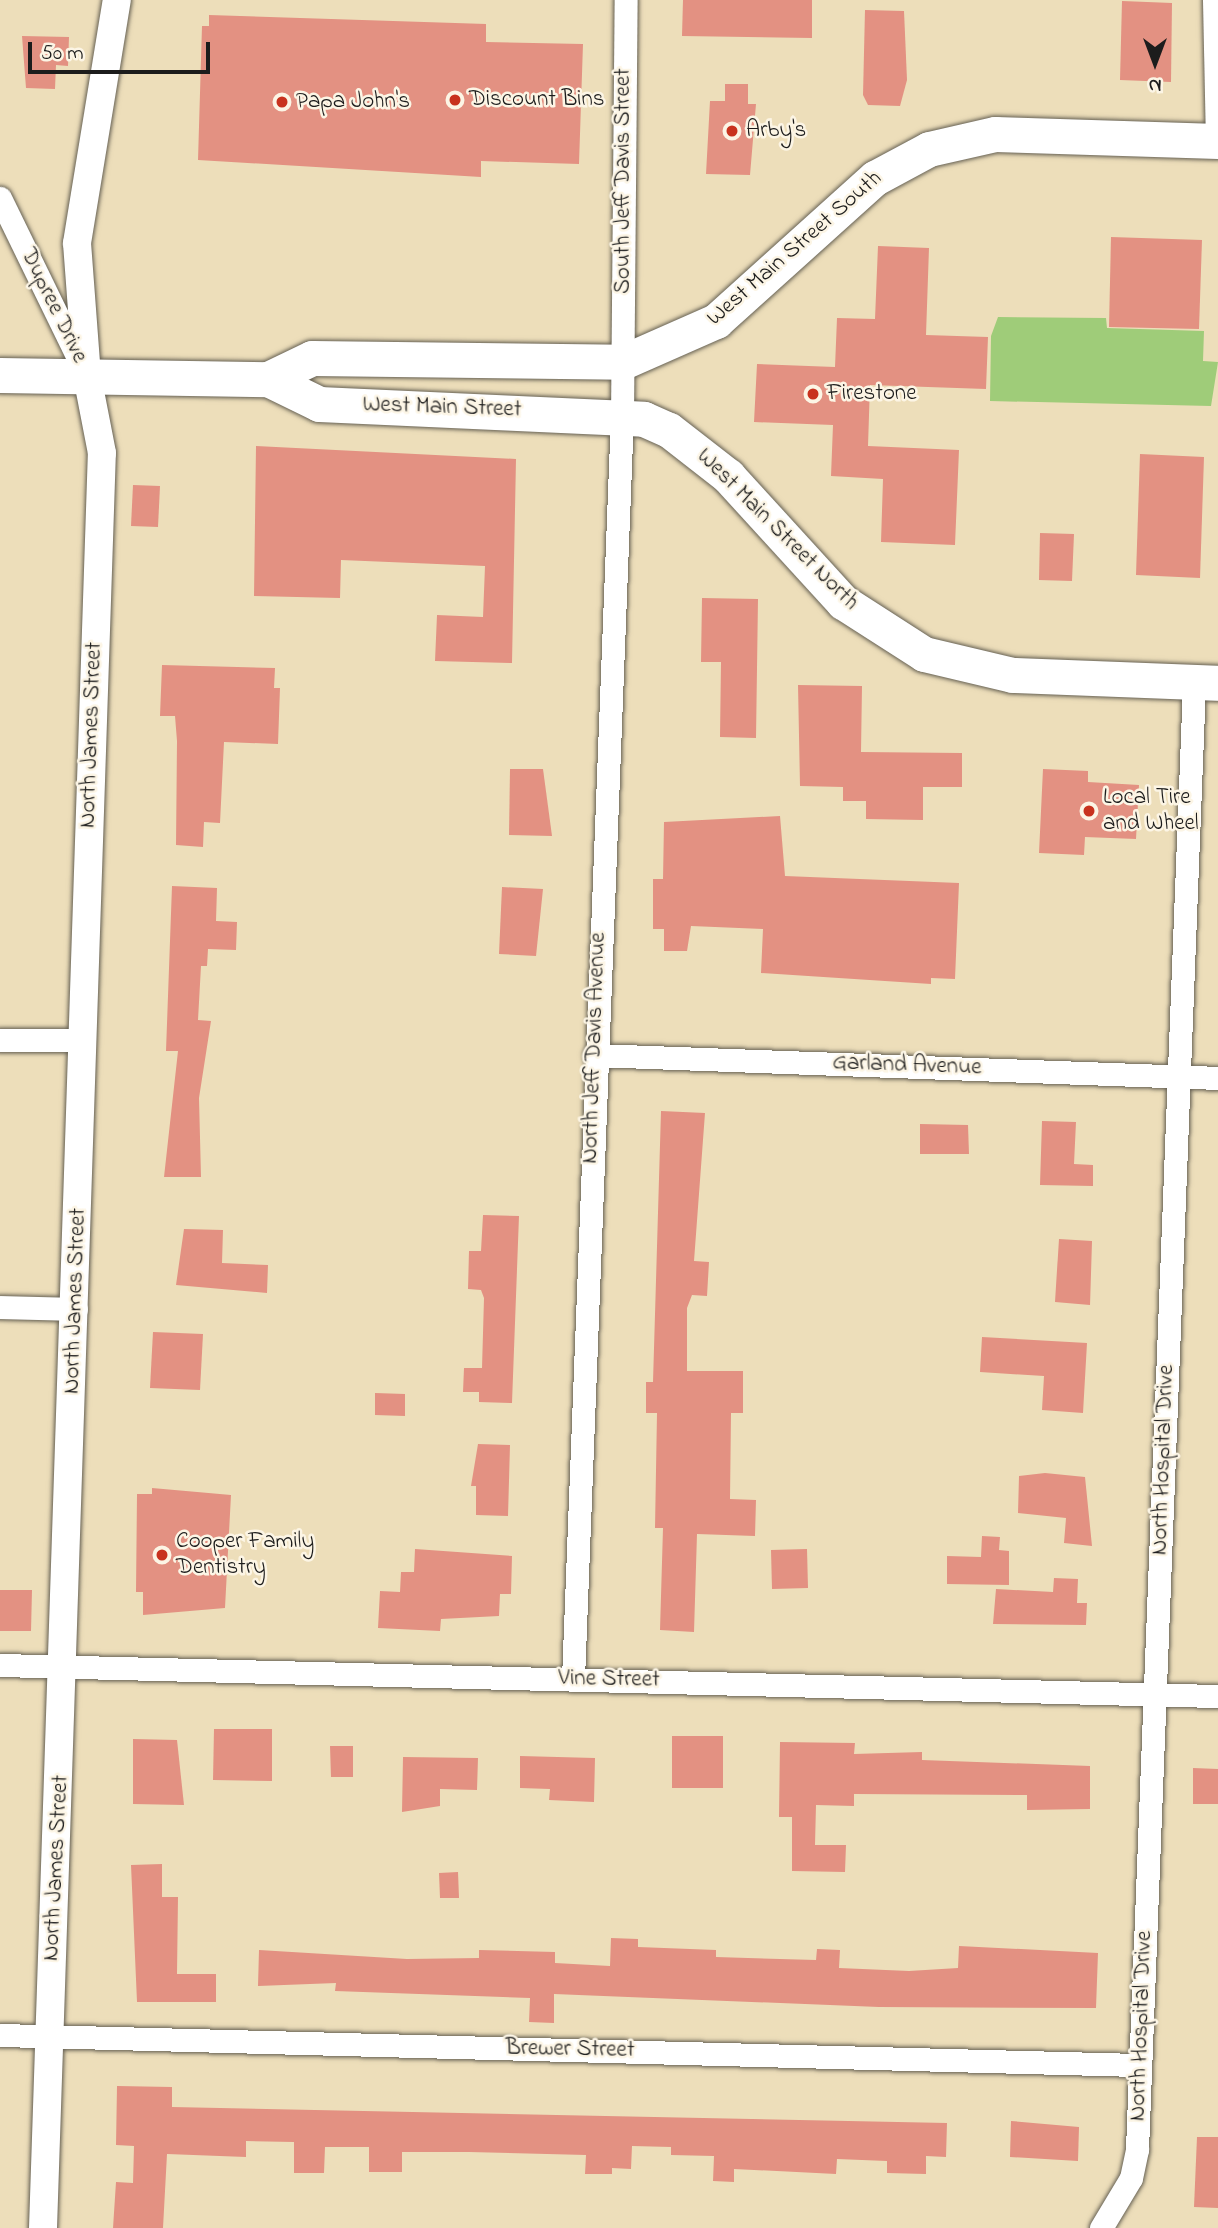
<!DOCTYPE html>
<html>
<head>
<meta charset="utf-8">
<style>
	body { margin:0 }
	#map { position:relative; width:1218px; height:2228px; overflow:hidden; background:#eddeba; font-family:"Indie Flower",sans-serif }
	div>[style] { position:absolute }
	.green>* { inset:0; background:#9fcc79 }
	.building>* { inset:0; background:#e39182 }
	.roads { filter:drop-shadow(0 0 2px #656053) drop-shadow(0 0 2px #656053) }
	.minor>* { height:23px; margin:-11.5px; padding:0 11.5px; transform-origin:11.5px; border-radius:11.5px; background:#fff }
	.tertiary>* { height:28px; margin:-14px; padding:0 14px; transform-origin:14px; border-radius:14px; background:#fff }
	.primary>* { height:35px; margin:-17.5px; padding:0 17.5px; transform-origin:17.5px; border-radius:17.5px; background:#fff }
	.dots>* { width:19px; height:19px; translate:-50% -50%; box-sizing:border-box; border:4px solid #fcf5e5; border-radius:50% }
	span { translate:-50% -50%; white-space:nowrap; text-align:center; line-height:1.15; -webkit-text-stroke:5px #fcf5e5; paint-order:stroke }
	.poi-label { font-size:23px; color:#1c1c1c }
	.left { translate:0 -50%; text-align:left }
	.street-label { font-size:23px; color:#1c1c1c }
	.north { position:absolute; left:1120px; top:28px; width:70px; height:70px; -webkit-text-stroke:5px #fcf5e5; paint-order:stroke; rotate:180deg; font-size:19px; font-weight:700; line-height:28px; text-align:center; color:#1c1c1c }
	.north::after { content:''; display:block; margin:auto; width:24px; height:32px; background:#1c1c1c; clip-path:polygon(50% 0,100% 100%,50% 72%,0 100%) }
	.scale { position:absolute; left:28px; top:42px; width:182px; height:32px; box-sizing:border-box; border:4px solid #1c1c1c; border-top:0; padding-left:9px; font-size:21px; line-height:24px; white-space:nowrap; color:#1c1c1c; -webkit-text-stroke:5px #fcf5e5; paint-order:stroke }
</style>
</head>
<body>
<div id="map">
	<div class="green">
		<div style="clip-path:polygon(998px 317px,1106px 318px,1107px 328px,1204px 331px,1203px 361px,1218px 362px,1211px 406px,990px 401px,991px 336px)"></div>
	</div>
	<div class="building">
		<div style="clip-path:polygon(683px 0,812px 0,812px 38px,682px 36px)"></div>
		<div style="clip-path:polygon(1122px 1px,1172px 3px,1171px 82px,1120px 80px)"></div>
		<div style="clip-path:polygon(865px 10px,904px 11px,907px 80px,900px 106px,868px 105px,863px 95px)"></div>
		<div style="clip-path:polygon(209px 15px,486px 24px,486px 42px,583px 44px,579px 164px,481px 161px,481px 177px,198px 160px,202px 26px,209px 26px)"></div>
		<div style="clip-path:polygon(22px 36px,69px 37px,68px 66px,56px 65px,55px 89px,26px 88px)"></div>
		<div style="clip-path:polygon(725px 84px,748px 84px,748px 104px,756px 104px,750px 175px,706px 174px,710px 101px,725px 101px)"></div>
		<div style="clip-path:polygon(1111px 237px,1202px 240px,1199px 329px,1109px 327px)"></div>
		<div style="clip-path:polygon(878px 246px,929px 248px,926px 335px,988px 337px,986px 389px,870px 385px,868px 446px,959px 450px,955px 545px,881px 542px,883px 479px,831px 476px,833px 425px,754px 422px,757px 364px,835px 367px,837px 318px,875px 319px)"></div>
		<div style="clip-path:polygon(256px 446px,516px 459px,512px 663px,435px 661px,437px 615px,483px 617px,485px 566px,341px 560px,340px 598px,254px 596px)"></div>
		<div style="clip-path:polygon(1140px 454px,1204px 457px,1200px 578px,1136px 575px)"></div>
		<div style="clip-path:polygon(133px 485px,160px 486px,158px 527px,131px 526px)"></div>
		<div style="clip-path:polygon(1040px 533px,1074px 534px,1072px 581px,1039px 580px)"></div>
		<div style="clip-path:polygon(702px 598px,758px 599px,756px 738px,720px 737px,721px 662px,701px 662px)"></div>
		<div style="clip-path:polygon(162px 665px,275px 668px,274px 688px,280px 688px,278px 744px,224px 742px,220px 823px,204px 822px,203px 847px,176px 845px,177px 741px,175px 716px,160px 716px)"></div>
		<div style="clip-path:polygon(798px 685px,862px 686px,861px 752px,962px 753px,962px 787px,923px 787px,923px 820px,866px 819px,866px 801px,843px 801px,843px 787px,800px 786px)"></div>
		<div style="clip-path:polygon(510px 769px,543px 769px,552px 836px,509px 835px)"></div>
		<div style="clip-path:polygon(1043px 769px,1088px 771px,1088px 782px,1139px 785px,1136px 839px,1085px 837px,1084px 855px,1039px 853px)"></div>
		<div style="clip-path:polygon(780px 816px,785px 876px,959px 883px,955px 979px,931px 978px,931px 984px,761px 973px,763px 929px,691px 926px,687px 951px,664px 951px,664px 929px,653px 929px,653px 879px,663px 879px,664px 822px)"></div>
		<div style="clip-path:polygon(172px 886px,217px 888px,216px 921px,237px 922px,236px 950px,208px 949px,207px 966px,201px 966px,198px 1020px,211px 1021px,199px 1098px,201px 1177px,164px 1177px,178px 1051px,166px 1051px)"></div>
		<div style="clip-path:polygon(502px 887px,543px 889px,536px 956px,499px 954px)"></div>
		<div style="clip-path:polygon(661px 1111px,705px 1113px,694px 1261px,709px 1262px,707px 1296px,692px 1295px,687px 1308px,687px 1371px,743px 1371px,743px 1413px,731px 1413px,730px 1499px,756px 1500px,755px 1536px,697px 1534px,694px 1632px,660px 1630px,663px 1528px,655px 1528px,657px 1413px,646px 1413px,646px 1382px,653px 1382px)"></div>
		<div style="clip-path:polygon(1042px 1121px,1076px 1122px,1074px 1164px,1093px 1165px,1093px 1186px,1040px 1185px)"></div>
		<div style="clip-path:polygon(920px 1124px,968px 1125px,969px 1154px,920px 1154px)"></div>
		<div style="clip-path:polygon(483px 1215px,519px 1216px,512px 1403px,479px 1402px,479px 1392px,463px 1392px,464px 1368px,482px 1368px,484px 1298px,481px 1290px,468px 1289px,469px 1251px,481px 1251px)"></div>
		<div style="clip-path:polygon(184px 1229px,223px 1230px,222px 1263px,268px 1265px,267px 1293px,176px 1285px)"></div>
		<div style="clip-path:polygon(1059px 1239px,1092px 1241px,1090px 1305px,1055px 1302px)"></div>
		<div style="clip-path:polygon(153px 1332px,203px 1334px,200px 1390px,150px 1388px)"></div>
		<div style="clip-path:polygon(982px 1337px,1087px 1343px,1083px 1413px,1042px 1410px,1044px 1376px,980px 1372px)"></div>
		<div style="clip-path:polygon(375px 1393px,405px 1394px,405px 1416px,375px 1415px)"></div>
		<div style="clip-path:polygon(478px 1444px,510px 1445px,508px 1516px,476px 1515px,476px 1486px,471px 1486px)"></div>
		<div style="clip-path:polygon(1045px 1473px,1085px 1477px,1092px 1546px,1064px 1543px,1066px 1518px,1018px 1513px,1019px 1476px)"></div>
		<div style="clip-path:polygon(152px 1488px,231px 1495px,225px 1608px,143px 1615px,143px 1592px,136px 1592px,137px 1494px,152px 1494px)"></div>
		<div style="clip-path:polygon(982px 1536px,1000px 1537px,999px 1550px,1009px 1551px,1009px 1585px,947px 1584px,947px 1556px,981px 1557px)"></div>
		<div style="clip-path:polygon(415px 1549px,512px 1556px,511px 1594px,500px 1594px,499px 1616px,441px 1619px,440px 1631px,378px 1628px,380px 1591px,400px 1592px,401px 1572px,414px 1572px)"></div>
		<div style="clip-path:polygon(807px 1549px,808px 1588px,772px 1589px,771px 1550px)"></div>
		<div style="clip-path:polygon(1054px 1578px,1078px 1579px,1077px 1603px,1087px 1603px,1086px 1625px,993px 1624px,996px 1589px,1053px 1592px)"></div>
		<div style="clip-path:polygon(0 1590px,32px 1590px,31px 1631px,0 1631px)"></div>
		<div style="clip-path:polygon(214px 1729px,272px 1729px,272px 1781px,213px 1780px)"></div>
		<div style="clip-path:polygon(672px 1736px,723px 1736px,723px 1788px,672px 1788px)"></div>
		<div style="clip-path:polygon(133px 1739px,177px 1740px,184px 1805px,133px 1804px)"></div>
		<div style="clip-path:polygon(780px 1742px,855px 1743px,854px 1754px,922px 1752px,922px 1760px,1090px 1766px,1090px 1809px,1027px 1810px,1027px 1795px,854px 1794px,854px 1806px,816px 1805px,815px 1845px,846px 1845px,845px 1872px,792px 1871px,792px 1817px,779px 1817px)"></div>
		<div style="clip-path:polygon(330px 1746px,353px 1746px,353px 1777px,331px 1777px)"></div>
		<div style="clip-path:polygon(520px 1756px,595px 1758px,594px 1802px,549px 1800px,550px 1789px,520px 1788px)"></div>
		<div style="clip-path:polygon(403px 1757px,478px 1758px,477px 1790px,440px 1789px,440px 1806px,402px 1812px)"></div>
		<div style="clip-path:polygon(1193px 1768px,1218px 1769px,1218px 1804px,1193px 1804px)"></div>
		<div style="clip-path:polygon(162px 1864px,162px 1897px,178px 1897px,177px 1974px,216px 1974px,216px 2002px,137px 2002px,131px 1865px)"></div>
		<div style="clip-path:polygon(458px 1872px,459px 1898px,440px 1898px,439px 1873px)"></div>
		<div style="clip-path:polygon(611px 1938px,638px 1939px,638px 1947px,716px 1950px,716px 1957px,816px 1960px,817px 1949px,840px 1950px,839px 1968px,909px 1971px,958px 1968px,959px 1946px,1098px 1953px,1096px 2008px,879px 2007px,554px 1994px,554px 2023px,529px 2022px,530px 1998px,335px 1991px,336px 1983px,258px 1986px,259px 1950px,407px 1959px,479px 1958px,479px 1950px,555px 1952px,555px 1963px,610px 1966px)"></div>
		<div style="clip-path:polygon(117px 2086px,172px 2087px,172px 2107px,947px 2123px,946px 2157px,926px 2156px,926px 2174px,887px 2173px,887px 2161px,837px 2159px,836px 2174px,734px 2169px,734px 2182px,713px 2181px,714px 2156px,671px 2155px,671px 2147px,632px 2146px,631px 2169px,612px 2168px,612px 2174px,585px 2174px,586px 2155px,469px 2152px,402px 2152px,402px 2172px,369px 2172px,369px 2147px,325px 2147px,324px 2173px,294px 2173px,294px 2142px,246px 2141px,246px 2157px,167px 2154px,163px 2228px,113px 2228px,116px 2182px,133px 2183px,134px 2146px,116px 2145px)"></div>
		<div style="clip-path:polygon(1011px 2121px,1079px 2127px,1078px 2161px,1010px 2157px)"></div>
		<div style="clip-path:polygon(1197px 2137px,1218px 2137px,1218px 2208px,1194px 2207px)"></div>
	</div>
	<div class="roads">
		<div class="minor">
			<div style="left:1214px;top:0;width:141px;rotate:88.8deg"></div>
			<div style="left:0;top:198px;width:189px;rotate:64deg"></div>
			<div style="left:0;top:1040px;width:83px"></div>
			<div style="left:595px;top:1055px;width:623px;rotate:2.11deg"></div>
			<div style="left:0;top:1307px;width:76px;rotate:1.5deg"></div>
			<div style="left:0;top:1665px;width:1218px;rotate:1.46deg"></div>
			<div style="left:573px;top:1679px;width:1263px;rotate:-87.78deg"></div>
			<div style="left:622px;top:417px;width:417px;rotate:-89.5deg"></div>
			<div style="left:0;top:2035px;width:1139px;rotate:1.51deg"></div>
			<div style="left:1101px;top:2228px;width:58px;rotate:-59deg"></div>
			<div style="left:1131px;top:2178px;width:30px;rotate:-78deg"></div>
			<div style="left:1137px;top:2149px;width:1467px;rotate:-87.77deg"></div>
		</div>
		<div class="tertiary">
			<div style="left:43px;top:2228px;width:1776px;rotate:-88.1deg"></div>
			<div style="left:102px;top:453px;width:78px;rotate:-101deg"></div>
			<div style="left:87px;top:376px;width:133px;rotate:-94.3deg"></div>
			<div style="left:77px;top:243px;width:246px;rotate:-80.7deg"></div>
		</div>
		<div class="primary">
			<div style="left:0;top:375px;width:268px;rotate:0.9deg"></div>
			<div style="left:268px;top:379px;width:57px;rotate:26.1deg"></div>
			<div style="left:319px;top:404px;width:325px;rotate:2.6deg"></div>
			<div style="left:644px;top:419px;width:27px;rotate:24deg"></div>
			<div style="left:669px;top:430px;width:75px;rotate:37.9deg"></div>
			<div style="left:728px;top:476px;width:171px;rotate:47.6deg"></div>
			<div style="left:843px;top:602px;width:96px;rotate:32.7deg"></div>
			<div style="left:924px;top:654px;width:91px;rotate:13.3deg"></div>
			<div style="left:1013px;top:675px;width:205px;rotate:2.2deg"></div>
			<div style="left:268px;top:379px;width:49px;rotate:-25.5deg"></div>
			<div style="left:312px;top:358px;width:311px;rotate:0.7deg"></div>
			<div style="left:623px;top:362px;width:102px;rotate:-23.8deg"></div>
			<div style="left:716px;top:321px;width:214px;rotate:-42deg"></div>
			<div style="left:875px;top:178px;width:61px;rotate:-28.2deg"></div>
			<div style="left:929px;top:149px;width:68px;rotate:-12.8deg"></div>
			<div style="left:995px;top:134px;width:223px;rotate:1.8deg"></div>
		</div>
	</div>
	<div class="dots">
		<div style="left:455px;top:100px;background:#c8321e"></div>
		<div style="left:282px;top:102px;background:#c8321e"></div>
		<div style="left:732px;top:131px;background:#c8321e"></div>
		<div style="left:813px;top:394px;background:#c8321e"></div>
		<div style="left:1089px;top:811px;background:#c8321e"></div>
		<div style="left:162px;top:1555px;background:#c8321e"></div>
	</div>
	<div class="poi-label">
		<span class="left" style="left:469px;top:100px">Discount Bins</span>
		<span class="left" style="left:296px;top:102px">Papa John's</span>
		<span class="left" style="left:746px;top:131px">Arby's</span>
		<span class="left" style="left:827px;top:394px">Firestone</span>
		<span class="left" style="left:1103px;top:811px">Local Tire<br>and Wheel</span>
		<span class="left" style="left:176px;top:1555px">Cooper Family<br>Dentistry</span>
	</div>
	<div class="street-label">
		<span style="left:624px;top:181px;rotate:-90deg">South Jeff Davis Street</span>
		<span style="left:795px;top:249px;rotate:-41deg">West Main Street South</span>
		<span style="left:53px;top:306px;rotate:64deg">Dupree Drive</span>
		<span style="left:442px;top:408px;rotate:2deg">West Main Street</span>
		<span style="left:777px;top:530px;rotate:45deg">West Main Street North</span>
		<span style="left:92px;top:735px;rotate:-88deg">North James Street</span>
		<span style="left:595px;top:1048px;rotate:-88deg">North Jeff Davis Avenue</span>
		<span style="left:907px;top:1066px;rotate:2deg">Garland Avenue</span>
		<span style="left:76px;top:1301px;rotate:-88deg">North James Street</span>
		<span style="left:1164px;top:1460px;rotate:-88deg">North Hospital Drive</span>
		<span style="left:609px;top:1680px;rotate:1deg">Vine Street</span>
		<span style="left:57px;top:1868px;rotate:-87deg">North James Street</span>
		<span style="left:1142px;top:2026px;rotate:-88deg">North Hospital Drive</span>
		<span style="left:570px;top:2050px;rotate:1deg">Brewer Street</span>
	</div>
	<div class="north">N</div>
	<div class="scale">50 m</div>
</div>
</body>
</html>
